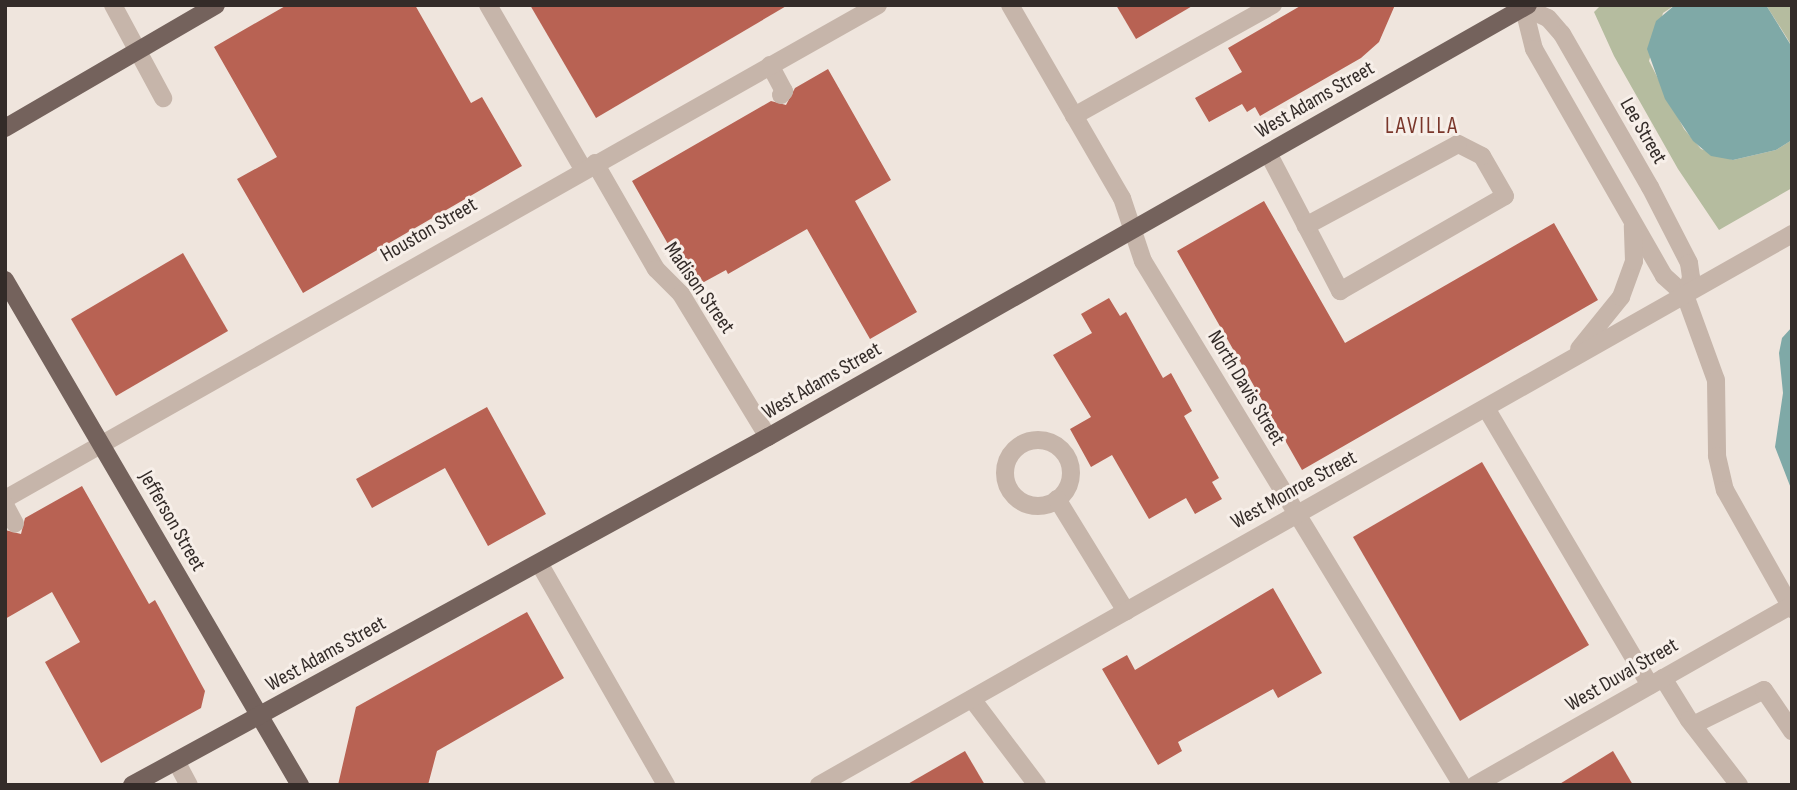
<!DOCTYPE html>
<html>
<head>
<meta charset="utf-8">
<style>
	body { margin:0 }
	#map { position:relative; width:1797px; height:790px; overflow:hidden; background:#efe5dd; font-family:"Sofia Sans Condensed",sans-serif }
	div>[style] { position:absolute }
	.green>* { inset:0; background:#b5bc9f }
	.water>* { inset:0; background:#7fa9a7 }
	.building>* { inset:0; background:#b86253 }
	.minor>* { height:18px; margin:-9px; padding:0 9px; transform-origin:9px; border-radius:9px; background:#c6b5aa }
	.minor>.ring { margin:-9px; padding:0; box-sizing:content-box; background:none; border:18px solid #c6b5aa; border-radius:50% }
	.major>* { height:18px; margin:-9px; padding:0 9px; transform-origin:9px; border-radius:9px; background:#74625c }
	span { translate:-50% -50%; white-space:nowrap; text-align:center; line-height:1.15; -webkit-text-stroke:6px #f7efe9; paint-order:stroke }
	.street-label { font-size:21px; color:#342c29 }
	.neighbourhood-label { font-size:23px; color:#7a372b; letter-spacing:2px }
	.frame { position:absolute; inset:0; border:7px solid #342c29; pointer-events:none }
</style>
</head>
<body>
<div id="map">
	<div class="green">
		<div style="clip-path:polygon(1601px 5px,1675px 5px,1663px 13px,1649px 61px,1684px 129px,1701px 149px,1733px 160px,1776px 150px,1792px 140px,1792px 188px,1719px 230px,1678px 169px,1614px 56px,1594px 12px)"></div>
		<div style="clip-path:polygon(1766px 5px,1792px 5px,1792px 47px,1787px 38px)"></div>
	</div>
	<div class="water">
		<div style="clip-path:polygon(1675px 5px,1766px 5px,1792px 47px,1792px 140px,1776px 150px,1733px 160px,1711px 156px,1693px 141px,1665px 99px,1647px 49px,1656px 21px)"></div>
		<div style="clip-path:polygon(1792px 327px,1792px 491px,1775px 447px,1783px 393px,1779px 353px,1782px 338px)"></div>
	</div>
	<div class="building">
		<div style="clip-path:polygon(287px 5px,415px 5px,471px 103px,482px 97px,522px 166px,303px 293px,237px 179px,277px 157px,214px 47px)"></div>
		<div style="clip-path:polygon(530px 5px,788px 5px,596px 118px)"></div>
		<div style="clip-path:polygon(1116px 5px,1194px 5px,1136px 39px)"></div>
		<div style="clip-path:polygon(1302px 5px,1395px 5px,1379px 42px,1361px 58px,1260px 116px,1255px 107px,1247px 112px,1242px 104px,1209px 122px,1195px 98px,1242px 72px,1228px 48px)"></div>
		<div style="clip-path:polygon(828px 69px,891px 180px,855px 201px,917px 312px,870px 339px,807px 229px,728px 274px,726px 270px,693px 288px,632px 181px,771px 101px,786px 105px,795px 88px)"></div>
		<div style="clip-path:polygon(1264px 201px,1345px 343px,1554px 223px,1598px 300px,1302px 470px,1177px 251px)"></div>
		<div style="clip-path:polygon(183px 253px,228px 331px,116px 396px,71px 319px)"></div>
		<div style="clip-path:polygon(1109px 298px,1120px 316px,1126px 312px,1163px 378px,1171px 373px,1192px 411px,1184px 416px,1219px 478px,1212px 482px,1222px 499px,1195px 514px,1186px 498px,1149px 519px,1112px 455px,1091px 467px,1070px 429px,1091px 417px,1053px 355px,1092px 333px,1081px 314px)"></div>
		<div style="clip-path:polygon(487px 407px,546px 514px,488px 546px,445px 468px,372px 508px,356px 479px)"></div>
		<div style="clip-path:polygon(1482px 462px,1589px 645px,1460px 721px,1353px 537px)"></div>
		<div style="clip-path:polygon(82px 486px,149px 604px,155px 600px,205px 691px,201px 708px,101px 763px,45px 662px,80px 642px,52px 592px,5px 619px,5px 530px,21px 534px,25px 518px)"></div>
		<div style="clip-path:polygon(1273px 588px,1322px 673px,1278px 698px,1273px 689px,1178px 742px,1182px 751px,1158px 765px,1102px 669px,1127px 655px,1135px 670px)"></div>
		<div style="clip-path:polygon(527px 612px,564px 678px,437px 751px,428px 785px,338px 785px,356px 707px)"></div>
		<div style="clip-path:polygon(965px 751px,985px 785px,906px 785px)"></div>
		<div style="clip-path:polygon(1613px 751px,1633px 785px,1558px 785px)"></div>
	</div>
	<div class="minor">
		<div style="left:113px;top:5px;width:106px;rotate:61.7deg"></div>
		<div style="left:488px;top:5px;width:190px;rotate:59.9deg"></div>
		<div style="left:1010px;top:5px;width:223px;rotate:59.9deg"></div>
		<div style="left:1122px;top:198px;width:66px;rotate:71.6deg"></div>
		<div style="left:1143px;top:261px;width:613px;rotate:58.67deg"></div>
		<div style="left:1523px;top:5px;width:45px;rotate:76deg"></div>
		<div style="left:1534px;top:49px;width:262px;rotate:60.2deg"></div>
		<div style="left:1664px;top:276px;width:28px;rotate:42deg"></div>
		<div style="left:1685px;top:295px;width:90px;rotate:70deg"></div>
		<div style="left:1716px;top:380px;width:76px;rotate:89.2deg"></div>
		<div style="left:1717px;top:456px;width:35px;rotate:77deg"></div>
		<div style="left:1725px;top:490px;width:137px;rotate:60.6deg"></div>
		<div style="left:1524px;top:7px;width:26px;rotate:25deg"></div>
		<div style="left:1548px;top:18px;width:21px;rotate:49deg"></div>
		<div style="left:1562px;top:34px;width:177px;rotate:60.1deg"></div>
		<div style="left:1650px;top:187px;width:85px;rotate:62.8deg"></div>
		<div style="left:1689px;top:263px;width:15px;rotate:82deg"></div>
		<div style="left:1691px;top:278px;width:18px;rotate:109deg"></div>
		<div style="left:770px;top:65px;width:30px;rotate:62deg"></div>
		<div style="left:784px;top:91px;width:5px;rotate:127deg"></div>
		<div style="left:1074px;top:116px;width:228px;rotate:-29.2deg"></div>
		<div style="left:1268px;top:153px;width:156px;rotate:62.4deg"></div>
		<div style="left:1340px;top:291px;width:190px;rotate:-29.9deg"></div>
		<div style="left:1505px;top:196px;width:46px;rotate:-119.9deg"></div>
		<div style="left:1482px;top:156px;width:27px;rotate:-153deg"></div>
		<div style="left:1458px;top:144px;width:173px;rotate:151.7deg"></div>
		<div style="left:595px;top:163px;width:122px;rotate:60.1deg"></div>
		<div style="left:656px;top:269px;width:35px;rotate:45deg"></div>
		<div style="left:681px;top:294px;width:167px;rotate:58.7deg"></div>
		<div style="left:1579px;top:349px;width:67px;rotate:-51.1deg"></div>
		<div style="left:1621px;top:297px;width:38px;rotate:-70deg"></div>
		<div style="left:1634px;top:261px;width:35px;rotate:-92deg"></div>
		<div style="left:1486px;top:408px;width:322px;rotate:59.4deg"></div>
		<div class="ring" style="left:1005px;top:440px;width:48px;height:48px"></div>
		<div style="left:5px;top:499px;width:1003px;rotate:-29.5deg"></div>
		<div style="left:1057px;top:499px;width:132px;rotate:58.4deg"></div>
		<div style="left:5px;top:505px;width:21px;rotate:62deg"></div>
		<div style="left:539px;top:563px;width:256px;rotate:60.2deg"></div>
		<div style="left:1663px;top:678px;width:49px;rotate:58.2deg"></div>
		<div style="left:1689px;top:720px;width:82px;rotate:52.4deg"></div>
		<div style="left:972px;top:699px;width:108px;rotate:52.9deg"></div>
		<div style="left:1693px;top:725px;width:79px;rotate:-26.2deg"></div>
		<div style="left:1764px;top:690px;width:50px;rotate:55.7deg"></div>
		<div style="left:176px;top:761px;width:27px;rotate:62deg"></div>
		<div style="left:819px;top:785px;width:1118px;rotate:-29.52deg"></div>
		<div style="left:1475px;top:785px;width:365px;rotate:-29.6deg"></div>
	</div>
	<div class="major">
		<div style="left:5px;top:128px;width:244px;rotate:-30.2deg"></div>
		<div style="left:5px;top:280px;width:585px;rotate:59.71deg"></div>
		<div style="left:132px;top:785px;width:725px;rotate:-28.69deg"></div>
		<div style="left:768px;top:437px;width:874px;rotate:-29.61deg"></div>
	</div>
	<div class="street-label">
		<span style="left:1315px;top:100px;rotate:-30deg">West Adams Street</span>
		<span style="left:1643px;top:131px;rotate:60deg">Lee Street</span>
		<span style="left:429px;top:230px;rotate:-30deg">Houston Street</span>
		<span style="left:699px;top:288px;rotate:55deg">Madison Street</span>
		<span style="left:822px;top:381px;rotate:-30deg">West Adams Street</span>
		<span style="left:1246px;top:388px;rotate:59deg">North Davis Street</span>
		<span style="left:1294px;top:490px;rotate:-29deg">West Monroe Street</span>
		<span style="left:172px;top:521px;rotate:60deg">Jefferson Street</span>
		<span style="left:326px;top:654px;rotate:-29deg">West Adams Street</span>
		<span style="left:1622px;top:675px;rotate:-30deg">West Duval Street</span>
	</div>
	<div class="neighbourhood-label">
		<span style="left:1422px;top:126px">LAVILLA</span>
	</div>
	<div class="frame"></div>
</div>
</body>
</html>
